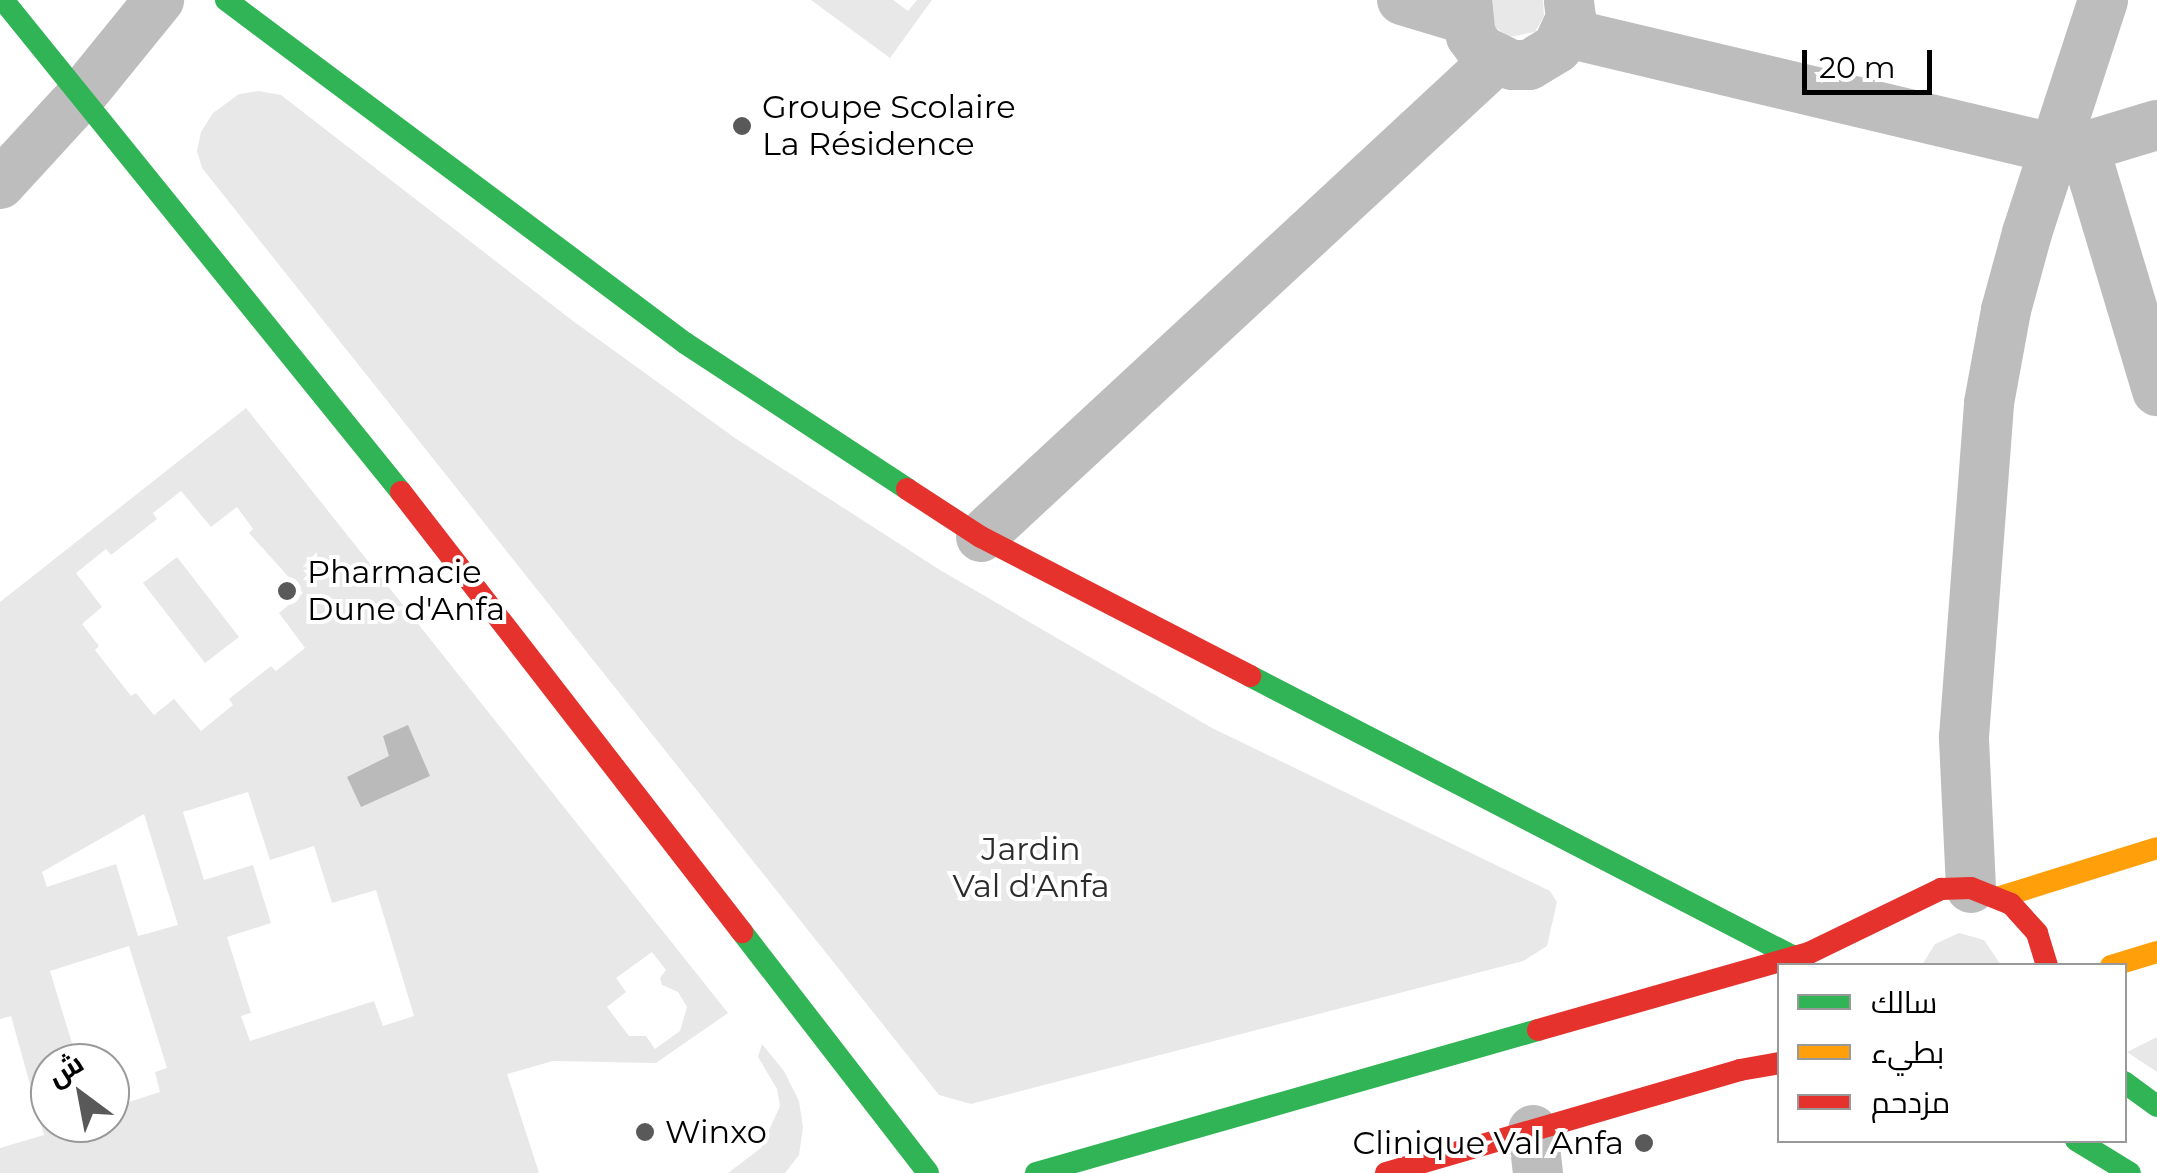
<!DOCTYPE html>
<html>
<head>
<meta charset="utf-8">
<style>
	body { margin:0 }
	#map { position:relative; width:2157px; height:1173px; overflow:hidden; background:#fff; font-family:Montserrat,Cairo,sans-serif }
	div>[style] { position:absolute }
	.green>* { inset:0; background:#e8e8e8 }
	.water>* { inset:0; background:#bababa }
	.street>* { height:50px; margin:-25px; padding:0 25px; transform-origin:25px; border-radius:25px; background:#bdbdbd }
	.fast>* { height:22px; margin:-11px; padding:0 11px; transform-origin:11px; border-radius:11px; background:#30b455 }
	.slow>* { height:22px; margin:-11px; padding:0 11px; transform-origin:11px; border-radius:11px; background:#ff9f0a }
	.jam>* { height:22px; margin:-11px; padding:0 11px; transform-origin:11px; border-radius:11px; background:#e5322d }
	.dots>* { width:28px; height:28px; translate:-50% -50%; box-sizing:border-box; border:5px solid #fff; border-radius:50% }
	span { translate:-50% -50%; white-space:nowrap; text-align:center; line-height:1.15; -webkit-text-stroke:8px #fff; paint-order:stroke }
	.poi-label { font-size:32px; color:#000 }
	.left { translate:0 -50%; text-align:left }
	.right { translate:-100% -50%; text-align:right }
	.park-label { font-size:32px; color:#2c2c2c }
	.legend { position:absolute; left:1777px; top:963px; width:350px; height:180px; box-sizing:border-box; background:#fff; border:2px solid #999; margin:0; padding:12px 18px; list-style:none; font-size:30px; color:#000 }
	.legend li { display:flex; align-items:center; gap:20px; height:50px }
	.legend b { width:50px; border:2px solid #999 }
	.north { position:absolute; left:30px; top:1043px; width:100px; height:100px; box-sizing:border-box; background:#fff; border:2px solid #999; border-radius:50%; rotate:328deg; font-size:28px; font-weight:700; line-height:40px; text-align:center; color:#000 }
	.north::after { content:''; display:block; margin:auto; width:35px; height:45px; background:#595959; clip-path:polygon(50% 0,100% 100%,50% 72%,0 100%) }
	.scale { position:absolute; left:1802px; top:50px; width:130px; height:45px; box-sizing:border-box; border:5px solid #000; border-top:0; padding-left:12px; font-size:30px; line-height:35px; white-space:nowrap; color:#000; -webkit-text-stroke:8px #fff; paint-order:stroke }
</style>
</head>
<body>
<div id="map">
	<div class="green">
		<div style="clip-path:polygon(811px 0,893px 0,908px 11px,917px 0,932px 0,890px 58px)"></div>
		<div style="clip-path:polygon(1491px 0,1543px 0,1544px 16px,1535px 32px,1509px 37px,1495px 27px)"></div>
		<div style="clip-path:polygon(259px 91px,281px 95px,573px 321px,735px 438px,940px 570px,1212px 728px,1550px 891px,1557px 902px,1547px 946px,1523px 961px,971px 1104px,939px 1095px,202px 168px,197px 151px,201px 132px,213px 113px,239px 94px)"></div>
		<div style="clip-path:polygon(evenodd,246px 408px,728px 1013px,656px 1063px,553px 1061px,507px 1074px,539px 1173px,0 1173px,0 1148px,44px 1135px,11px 1016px,0 1019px,0 602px,246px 408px,181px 491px,211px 527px,237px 507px,253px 529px,249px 533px,303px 593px,279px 613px,305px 648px,276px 671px,271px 666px,229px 699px,233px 705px,201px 731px,174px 699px,154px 715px,136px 693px,131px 696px,95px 650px,99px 646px,82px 624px,102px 607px,76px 573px,106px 549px,111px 555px,157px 519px,153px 513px,181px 491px,246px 408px,248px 792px,270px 860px,314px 846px,332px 903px,376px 890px,414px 1016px,383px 1026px,374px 1001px,250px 1041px,241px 1016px,251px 1013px,227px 937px,271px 923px,253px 865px,204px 880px,183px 812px,248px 792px,246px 408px,144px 814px,178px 925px,138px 936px,116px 864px,47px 887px,42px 872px,144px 814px,246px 408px,129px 946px,167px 1068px,155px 1072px,160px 1092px,110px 1108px,110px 1123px,50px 1123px,50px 1063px,78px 1063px,50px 971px,129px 946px,246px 408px,652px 952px,666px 970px,660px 978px,662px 985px,678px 992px,687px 1007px,680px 1031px,655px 1049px,646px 1036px,629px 1036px,607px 1007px,626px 992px,616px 978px,652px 952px)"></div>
		<div style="clip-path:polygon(177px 557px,239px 637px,205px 663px,143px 583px)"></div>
		<div style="clip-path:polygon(1959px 933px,1984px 940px,2001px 965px,1922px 965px,1935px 944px)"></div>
		<div style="clip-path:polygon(2157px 1037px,2157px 1072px,2127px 1052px)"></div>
		<div style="clip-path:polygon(762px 1044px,784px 1071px,799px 1101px,803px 1127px,799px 1155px,785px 1173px,728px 1173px,761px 1148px,780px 1106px,777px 1089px,758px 1057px)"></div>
	</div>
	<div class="water">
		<div style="clip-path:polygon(408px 725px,430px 776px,361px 807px,347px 777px,389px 756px,383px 736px)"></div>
	</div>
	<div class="street">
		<div style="left:1402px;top:0;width:66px;rotate:16.8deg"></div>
		<div style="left:1467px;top:0;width:36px;rotate:84deg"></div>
		<div style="left:1471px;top:36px;width:17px;rotate:54deg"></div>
		<div style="left:1481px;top:50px;width:34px;rotate:26deg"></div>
		<div style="left:1512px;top:65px;width:17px"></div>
		<div style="left:1529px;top:65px;width:33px;rotate:-31deg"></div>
		<div style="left:1557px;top:48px;width:33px;rotate:-65deg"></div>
		<div style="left:1571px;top:18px;width:17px;rotate:-97deg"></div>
		<div style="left:1567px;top:33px;width:503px;rotate:13.34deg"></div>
		<div style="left:2056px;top:149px;width:28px;rotate:-4deg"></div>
		<div style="left:2084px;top:147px;width:76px;rotate:-16.8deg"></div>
		<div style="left:2084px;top:147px;width:255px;rotate:73.3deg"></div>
		<div style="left:0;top:184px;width:120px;rotate:-47.4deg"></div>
		<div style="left:81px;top:96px;width:124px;rotate:-50.9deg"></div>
		<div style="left:981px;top:537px;width:702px;rotate:-42.81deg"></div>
		<div style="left:1971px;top:888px;width:151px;rotate:-92.7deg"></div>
		<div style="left:1964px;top:737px;width:335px;rotate:-85.7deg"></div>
		<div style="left:1989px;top:403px;width:95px;rotate:-79.6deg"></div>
		<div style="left:2006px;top:310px;width:80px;rotate:-74.7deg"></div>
		<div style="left:2027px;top:233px;width:245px;rotate:-71.9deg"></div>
		<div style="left:1533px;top:1130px;width:43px;rotate:83.4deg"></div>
	</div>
	<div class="fast">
		<div style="left:3px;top:0;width:633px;rotate:51.03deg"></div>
		<div style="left:226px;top:0;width:573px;rotate:36.77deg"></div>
		<div style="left:685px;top:343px;width:266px;rotate:33.3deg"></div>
		<div style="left:1250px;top:676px;width:612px;rotate:27.32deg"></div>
		<div style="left:742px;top:932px;width:304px;rotate:52.3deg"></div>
		<div style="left:2124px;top:1082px;width:41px;rotate:36deg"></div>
		<div style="left:2076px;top:1140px;width:63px;rotate:31.4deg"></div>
		<div style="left:1036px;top:1173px;width:522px;rotate:-15.9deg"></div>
	</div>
	<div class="slow">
		<div style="left:2000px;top:897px;width:164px;rotate:-17.3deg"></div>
		<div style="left:2111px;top:966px;width:48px;rotate:-16.9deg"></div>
	</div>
	<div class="jam">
		<div style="left:907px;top:489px;width:88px;rotate:33deg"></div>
		<div style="left:981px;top:537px;width:303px;rotate:27.3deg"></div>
		<div style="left:401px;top:492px;width:557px;rotate:52.22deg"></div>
		<div style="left:1538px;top:1030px;width:282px;rotate:-15.9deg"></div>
		<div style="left:1809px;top:953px;width:147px;rotate:-25.9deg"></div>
		<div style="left:1941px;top:889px;width:30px;rotate:-2deg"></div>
		<div style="left:1971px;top:888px;width:43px;rotate:21.8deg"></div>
		<div style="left:2011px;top:904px;width:39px;rotate:48deg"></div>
		<div style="left:2037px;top:933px;width:34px;rotate:73deg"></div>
		<div style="left:1386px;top:1173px;width:369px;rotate:-16.2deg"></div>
		<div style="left:1740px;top:1070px;width:41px;rotate:-9.9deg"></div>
	</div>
	<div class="dots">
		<div style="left:742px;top:126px;background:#595959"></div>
		<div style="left:287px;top:591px;background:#595959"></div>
		<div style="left:645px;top:1132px;background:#595959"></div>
		<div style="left:1644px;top:1143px;background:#595959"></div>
	</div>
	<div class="poi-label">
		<span class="left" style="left:762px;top:126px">Groupe Scolaire<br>La Résidence</span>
		<span class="left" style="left:307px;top:591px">Pharmacie<br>Dune d'Anfa</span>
		<span class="left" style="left:665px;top:1132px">Winxo</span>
		<span class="right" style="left:1624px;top:1143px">Clinique Val Anfa</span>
	</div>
	<div class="park-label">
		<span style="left:1031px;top:868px">Jardin<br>Val d'Anfa</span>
	</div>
	<ul class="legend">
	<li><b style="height:12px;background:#30b455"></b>سالك</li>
	<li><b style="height:12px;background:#ff9f0a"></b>بطيء</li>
	<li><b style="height:12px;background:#e5322d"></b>مزدحم</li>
	</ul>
	<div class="north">ش</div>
	<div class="scale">20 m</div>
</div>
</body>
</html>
